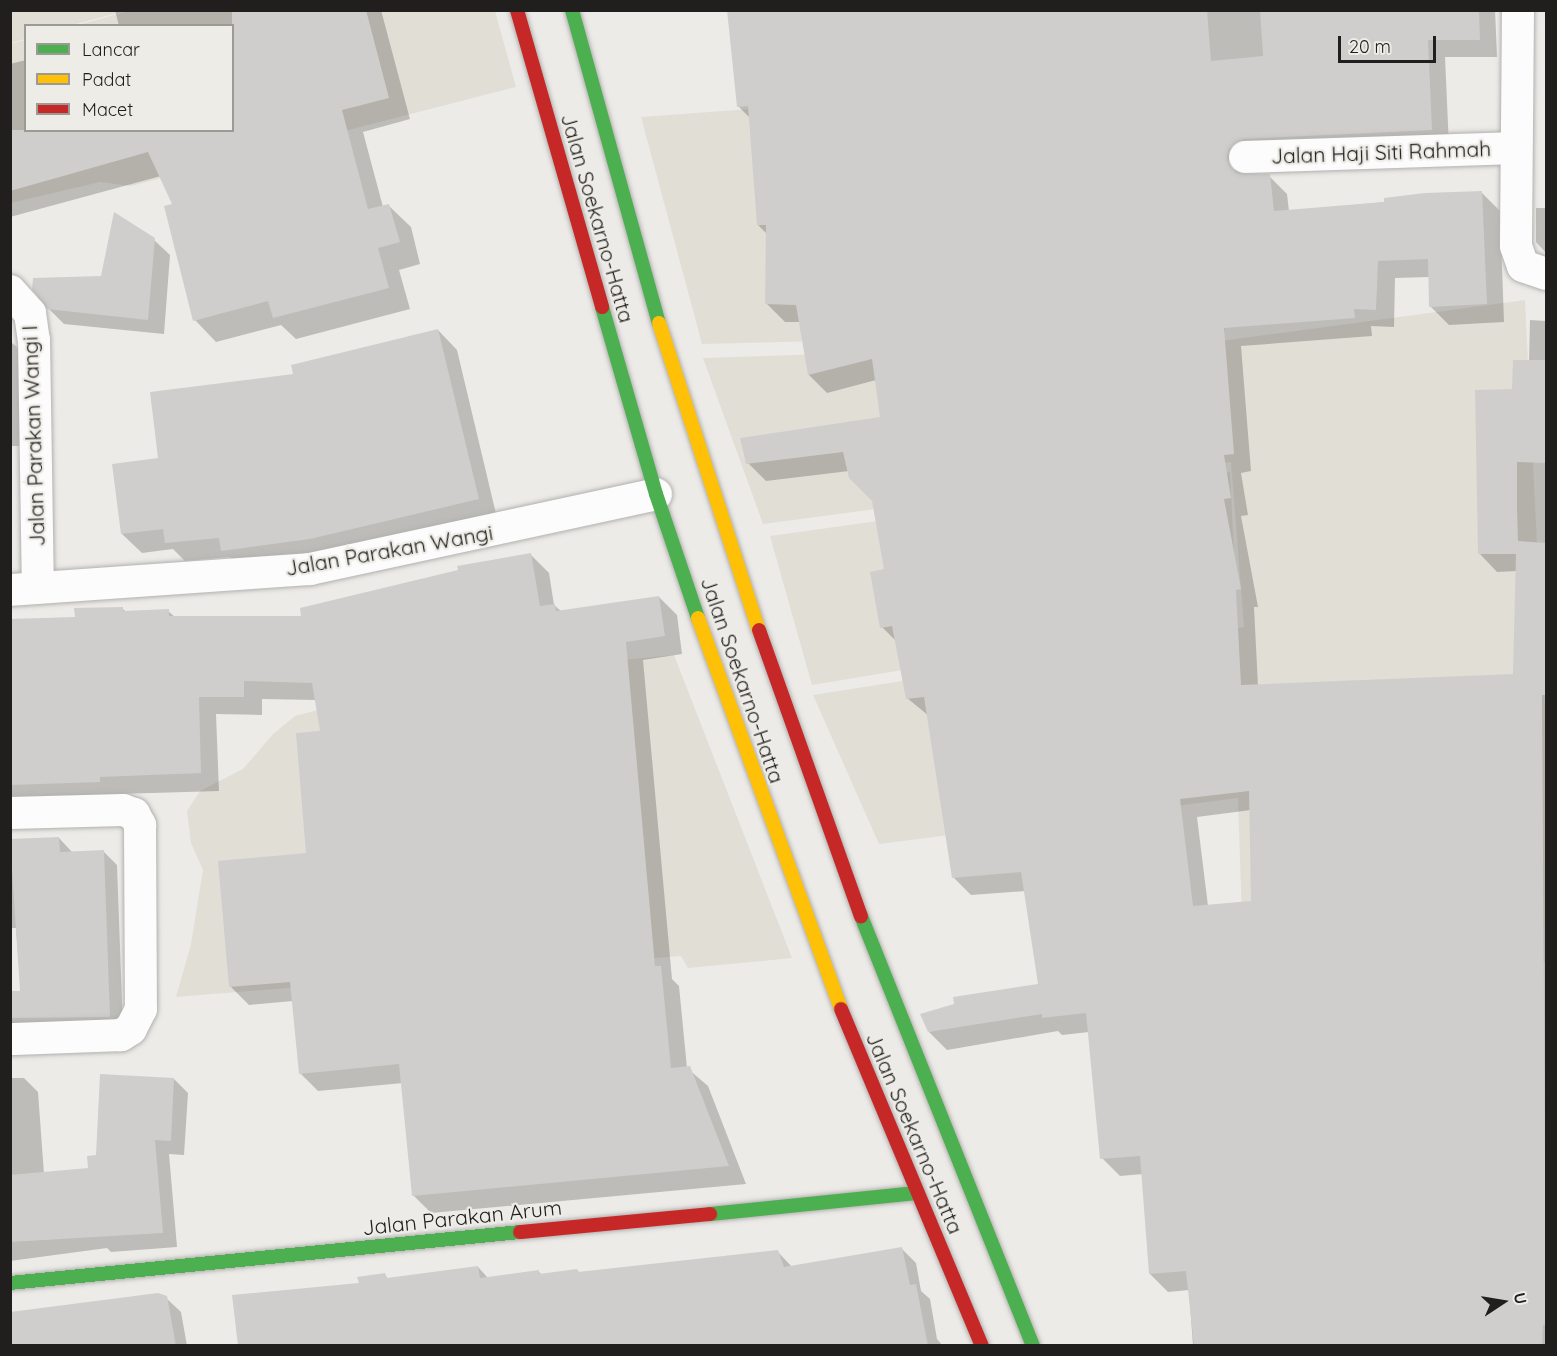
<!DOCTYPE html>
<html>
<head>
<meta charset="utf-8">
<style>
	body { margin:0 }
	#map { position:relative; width:1557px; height:1356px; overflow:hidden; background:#edebe8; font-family:Quicksand,sans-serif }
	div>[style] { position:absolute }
	.built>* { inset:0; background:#e1ded6 }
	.shadow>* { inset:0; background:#0003 }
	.building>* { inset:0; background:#d0cecc }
	.roads { filter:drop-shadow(0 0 2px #b2b1af) drop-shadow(0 0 2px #b2b1af) }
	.street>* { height:32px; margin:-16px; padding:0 16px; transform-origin:16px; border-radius:16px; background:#fcfcfc }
	.fast>* { height:14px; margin:-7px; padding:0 7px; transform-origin:7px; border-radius:7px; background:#4caf50 }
	.slow>* { height:14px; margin:-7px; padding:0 7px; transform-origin:7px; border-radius:7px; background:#ffc107 }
	.jam>* { height:14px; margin:-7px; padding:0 7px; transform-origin:7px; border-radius:7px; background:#c62828 }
	span { translate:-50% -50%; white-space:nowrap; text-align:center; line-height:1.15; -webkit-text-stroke:4.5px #eeece7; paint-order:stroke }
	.street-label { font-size:21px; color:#201f1d }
	.frame { position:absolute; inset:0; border:12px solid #201f1d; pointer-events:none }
	.legend { position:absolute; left:24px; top:24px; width:210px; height:108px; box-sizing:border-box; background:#eeece7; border:2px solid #9c9a96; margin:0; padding:8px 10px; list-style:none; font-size:18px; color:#201f1d }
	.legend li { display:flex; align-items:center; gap:12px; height:30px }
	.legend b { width:30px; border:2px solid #9c9a96 }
	.north { position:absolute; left:1473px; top:1272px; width:60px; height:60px; -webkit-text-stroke:4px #eeece7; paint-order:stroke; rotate:78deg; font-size:16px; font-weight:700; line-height:24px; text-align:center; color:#201f1d }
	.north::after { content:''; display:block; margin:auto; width:21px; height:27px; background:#201f1d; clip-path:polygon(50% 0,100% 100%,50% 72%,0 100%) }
	.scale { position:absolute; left:1338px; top:36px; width:98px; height:27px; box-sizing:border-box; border:3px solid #201f1d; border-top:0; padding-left:8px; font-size:18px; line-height:21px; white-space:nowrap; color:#201f1d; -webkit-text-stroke:4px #eeece7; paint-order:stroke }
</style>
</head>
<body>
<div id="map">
	<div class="built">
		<div style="clip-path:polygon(11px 10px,125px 10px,125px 11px,72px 25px,26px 26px,25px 39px,11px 43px)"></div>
		<div style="clip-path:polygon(132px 10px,495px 11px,516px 87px,131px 186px,100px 182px,11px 203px,11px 44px,25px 40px,26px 130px,232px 130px,232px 26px,78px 25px)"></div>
		<div style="clip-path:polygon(1210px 75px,1225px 331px,702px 344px,641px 117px)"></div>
		<div style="clip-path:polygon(1525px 300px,1546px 727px,1546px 962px,1245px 1012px,1238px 798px,879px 844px,813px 695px,1244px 627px,1231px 462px,763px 524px,703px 358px,1221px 341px)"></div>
		<div style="clip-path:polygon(1230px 472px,1237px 615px,812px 685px,770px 536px)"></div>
		<div style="clip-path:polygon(674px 655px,792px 958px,688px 968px,681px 956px,176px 997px,191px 944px,203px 870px,191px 843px,187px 811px,200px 791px,243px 769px,273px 734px,295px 716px,450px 676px)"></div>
	</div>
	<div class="shadow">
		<div style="clip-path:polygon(115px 10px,381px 10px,410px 119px,363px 132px,383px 207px,389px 206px,411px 227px,420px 264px,399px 270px,410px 309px,296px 339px,281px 325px,216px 342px,195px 320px,174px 205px,161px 176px,10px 217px,10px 64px,26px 60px,26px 130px,232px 130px,232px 26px,119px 26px)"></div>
		<div style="clip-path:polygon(evenodd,728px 10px,1495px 10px,1497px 57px,1445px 57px,1449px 147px,1247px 166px,1245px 175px,1269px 176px,1287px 194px,1289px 211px,1482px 193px,1500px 211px,1504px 322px,1449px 325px,1431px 307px,1430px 277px,1395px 278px,1394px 327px,1371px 326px,1372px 336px,1241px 346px,1251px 471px,1241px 473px,1248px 515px,1241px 516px,1258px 607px,1254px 607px,1258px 686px,1514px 675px,1517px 571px,1497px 572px,1480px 554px,1514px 391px,1529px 362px,1530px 320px,1546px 321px,1546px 1346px,1193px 1346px,1189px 1290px,1168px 1292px,1150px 1274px,1143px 1174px,1120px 1176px,1102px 1158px,1089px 1032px,1062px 1035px,1058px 1031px,947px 1050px,929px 1032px,1039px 985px,1026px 891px,971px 895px,953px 877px,929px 716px,907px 698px,897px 642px,882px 627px,886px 570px,874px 500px,849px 471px,766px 481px,748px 463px,882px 418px,876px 380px,827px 393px,809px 375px,800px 322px,785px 322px,767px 304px,767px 234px,758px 225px,750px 118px,739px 107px,728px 10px,1251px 810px,1253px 903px,1208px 906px,1197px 817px,1251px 810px)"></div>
		<div style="clip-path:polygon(1536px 208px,1546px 208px,1546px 253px,1536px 242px)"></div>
		<div style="clip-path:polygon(154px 240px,170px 255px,164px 334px,64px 324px,48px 308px,103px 278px)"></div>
		<div style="clip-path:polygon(438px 330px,457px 350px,497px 518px,241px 569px,230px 557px,185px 561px,173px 549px,142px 553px,122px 534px,160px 460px,295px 376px)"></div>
		<div style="clip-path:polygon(10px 341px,20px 350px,25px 446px,10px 446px)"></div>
		<div style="clip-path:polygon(531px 555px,549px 573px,554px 605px,561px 611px,659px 597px,677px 615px,682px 654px,643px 660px,672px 979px,679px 986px,687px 1068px,708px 1086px,746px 1184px,431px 1213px,413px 1195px,403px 1083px,318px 1091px,300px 1073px,293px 1001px,249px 1005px,231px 987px,308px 855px,321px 732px,316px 700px,262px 699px,262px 715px,216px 714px,219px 791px,118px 794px,118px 800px,10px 800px,10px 620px,76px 618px,122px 608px,126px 612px,168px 611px,175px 617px,303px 617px)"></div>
		<div style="clip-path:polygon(59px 838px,72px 852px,104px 852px,117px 865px,123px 1030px,10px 1032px,10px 993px,21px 992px,16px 928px,10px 928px,10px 842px)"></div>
		<div style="clip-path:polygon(10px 1078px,24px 1078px,38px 1092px,44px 1174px,90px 1170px,97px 1157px,174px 1079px,188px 1093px,184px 1155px,169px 1154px,177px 1247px,111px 1252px,107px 1248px,10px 1261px)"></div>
		<div style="clip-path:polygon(902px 1249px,916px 1263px,921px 1291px,930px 1299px,937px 1339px,943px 1346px,239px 1346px,384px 1274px,389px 1280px,478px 1267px,488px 1278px,538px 1271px,542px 1275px,577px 1270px,580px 1273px,777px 1251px,792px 1267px)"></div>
		<div style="clip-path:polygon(166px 1298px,181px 1312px,187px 1346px,10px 1346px)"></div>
	</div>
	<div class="building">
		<div style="clip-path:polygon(232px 10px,366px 10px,389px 98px,342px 110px,368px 209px,389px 204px,400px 242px,378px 248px,389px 288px,273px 318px,268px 301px,193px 321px,164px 206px,172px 204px,148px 152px,10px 191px,10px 130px,232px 130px)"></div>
		<div style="clip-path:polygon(evenodd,727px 10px,1207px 10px,1211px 61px,1263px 56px,1260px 10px,1479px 10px,1480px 40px,1428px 40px,1432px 130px,1244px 139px,1229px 149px,1227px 158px,1236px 173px,1270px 174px,1274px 211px,1384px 202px,1384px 198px,1425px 193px,1482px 191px,1487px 304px,1429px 307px,1428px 259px,1378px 261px,1376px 310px,1354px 309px,1355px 318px,1224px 328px,1234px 454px,1224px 455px,1231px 498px,1224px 499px,1241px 589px,1236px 590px,1241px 685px,1513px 674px,1516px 554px,1478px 554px,1475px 390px,1512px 389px,1513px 360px,1546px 360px,1546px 463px,1517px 462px,1517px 509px,1518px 541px,1546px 543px,1546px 695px,1542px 695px,1546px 1325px,1543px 1325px,1542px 1346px,1194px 1346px,1186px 1271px,1149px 1274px,1140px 1156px,1100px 1159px,1086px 1013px,1042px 1018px,1042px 1014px,928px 1032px,920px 1014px,954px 1004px,953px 997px,1038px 984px,1021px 872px,952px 878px,924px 697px,906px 699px,892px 626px,880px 628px,870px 572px,884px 569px,872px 501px,849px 478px,843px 452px,746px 464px,740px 438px,880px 417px,872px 359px,808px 375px,796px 305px,765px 304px,766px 225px,757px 225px,748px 106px,737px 107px,727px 10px,1249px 791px,1251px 901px,1193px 906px,1180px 799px,1249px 791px)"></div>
		<div style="clip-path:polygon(114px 212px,155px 238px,148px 320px,47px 309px,32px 289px,33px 278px,101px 276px)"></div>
		<div style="clip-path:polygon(438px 329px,479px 499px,310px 539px,221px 551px,219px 538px,165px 543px,163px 529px,121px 534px,112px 464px,158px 458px,150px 392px,293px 374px,291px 365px)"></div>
		<div style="clip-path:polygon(531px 553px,540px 606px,555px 604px,556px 611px,659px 596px,665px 636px,626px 642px,655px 966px,661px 966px,671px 1068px,690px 1066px,729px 1166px,412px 1196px,399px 1064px,299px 1074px,290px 982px,229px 987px,218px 861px,306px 853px,296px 733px,320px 731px,312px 683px,244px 681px,244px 697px,199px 697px,201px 773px,100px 777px,100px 782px,10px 785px,10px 619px,75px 617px,74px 608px,123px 607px,123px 611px,169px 609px,169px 616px,301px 616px,300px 608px,458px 570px,457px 566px)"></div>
		<div style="clip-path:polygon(59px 837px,60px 852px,104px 850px,110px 1017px,10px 1018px,10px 991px,20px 991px,10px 839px)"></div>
		<div style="clip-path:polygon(100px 1074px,174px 1078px,171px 1141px,155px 1140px,163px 1233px,10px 1242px,10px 1175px,88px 1168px,87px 1156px,96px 1155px)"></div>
		<div style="clip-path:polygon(902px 1247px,910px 1285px,916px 1284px,928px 1346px,238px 1346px,232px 1295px,359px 1283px,357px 1277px,385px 1273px,387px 1278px,478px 1266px,480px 1278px,539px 1270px,539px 1274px,577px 1269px,578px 1272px,778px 1250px,784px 1267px)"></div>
		<div style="clip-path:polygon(158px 1293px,167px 1296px,176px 1346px,10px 1346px,10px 1312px)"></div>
	</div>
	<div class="roads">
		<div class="street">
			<div style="left:1518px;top:10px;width:236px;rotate:90.5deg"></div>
			<div style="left:1516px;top:246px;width:21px;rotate:71deg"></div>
			<div style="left:1523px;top:266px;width:24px;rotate:19deg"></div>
			<div style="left:1245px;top:157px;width:271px;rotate:-1.9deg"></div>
			<div style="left:10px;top:291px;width:30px;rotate:48deg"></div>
			<div style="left:30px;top:313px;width:27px;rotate:82deg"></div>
			<div style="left:34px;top:340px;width:248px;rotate:89.1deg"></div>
			<div style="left:10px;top:590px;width:301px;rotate:-4deg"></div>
			<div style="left:310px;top:569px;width:354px;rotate:-12.2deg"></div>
			<div style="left:10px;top:813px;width:113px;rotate:-1.5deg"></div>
			<div style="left:123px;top:810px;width:12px;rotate:20deg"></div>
			<div style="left:134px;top:814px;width:13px;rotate:61deg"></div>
			<div style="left:140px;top:825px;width:184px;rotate:89.7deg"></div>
			<div style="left:141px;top:1009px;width:22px;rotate:117deg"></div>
			<div style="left:131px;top:1029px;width:12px;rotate:149deg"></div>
			<div style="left:121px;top:1035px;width:111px;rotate:177.9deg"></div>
		</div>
		<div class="fast">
			<div style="left:572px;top:10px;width:325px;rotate:74.5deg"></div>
			<div style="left:602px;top:307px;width:195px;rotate:73.9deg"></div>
			<div style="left:656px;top:494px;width:131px;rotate:71.3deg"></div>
			<div style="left:861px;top:916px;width:463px;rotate:68.2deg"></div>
			<div style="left:710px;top:1214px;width:208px;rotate:-5.8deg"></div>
			<div style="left:10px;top:1283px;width:513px;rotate:-5.71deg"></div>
		</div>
		<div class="slow">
			<div style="left:659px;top:323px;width:323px;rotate:72deg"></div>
			<div style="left:698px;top:618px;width:416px;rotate:69.9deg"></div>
		</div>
		<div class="jam">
			<div style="left:517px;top:10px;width:309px;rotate:74deg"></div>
			<div style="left:759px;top:630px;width:304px;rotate:70.4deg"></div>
			<div style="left:841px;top:1009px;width:365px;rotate:67.3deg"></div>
			<div style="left:520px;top:1232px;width:191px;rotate:-5.4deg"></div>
		</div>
	</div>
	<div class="street-label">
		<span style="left:1381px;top:152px;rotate:-2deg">Jalan Haji Siti Rahmah</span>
		<span style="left:598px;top:218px;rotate:74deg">Jalan Soekarno-Hatta</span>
		<span style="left:33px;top:436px;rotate:-92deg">Jalan Parakan Wangi I</span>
		<span style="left:389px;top:550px;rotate:-10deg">Jalan Parakan Wangi</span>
		<span style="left:743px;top:680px;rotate:71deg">Jalan Soekarno-Hatta</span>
		<span style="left:915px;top:1133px;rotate:67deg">Jalan Soekarno-Hatta</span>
		<span style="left:462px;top:1217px;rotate:-6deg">Jalan Parakan Arum</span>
	</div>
	<div class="frame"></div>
	<ul class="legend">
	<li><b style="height:8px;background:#4caf50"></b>Lancar</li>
	<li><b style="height:8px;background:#ffc107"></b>Padat</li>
	<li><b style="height:8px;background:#c62828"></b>Macet</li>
	</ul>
	<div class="north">U</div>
	<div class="scale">20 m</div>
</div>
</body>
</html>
